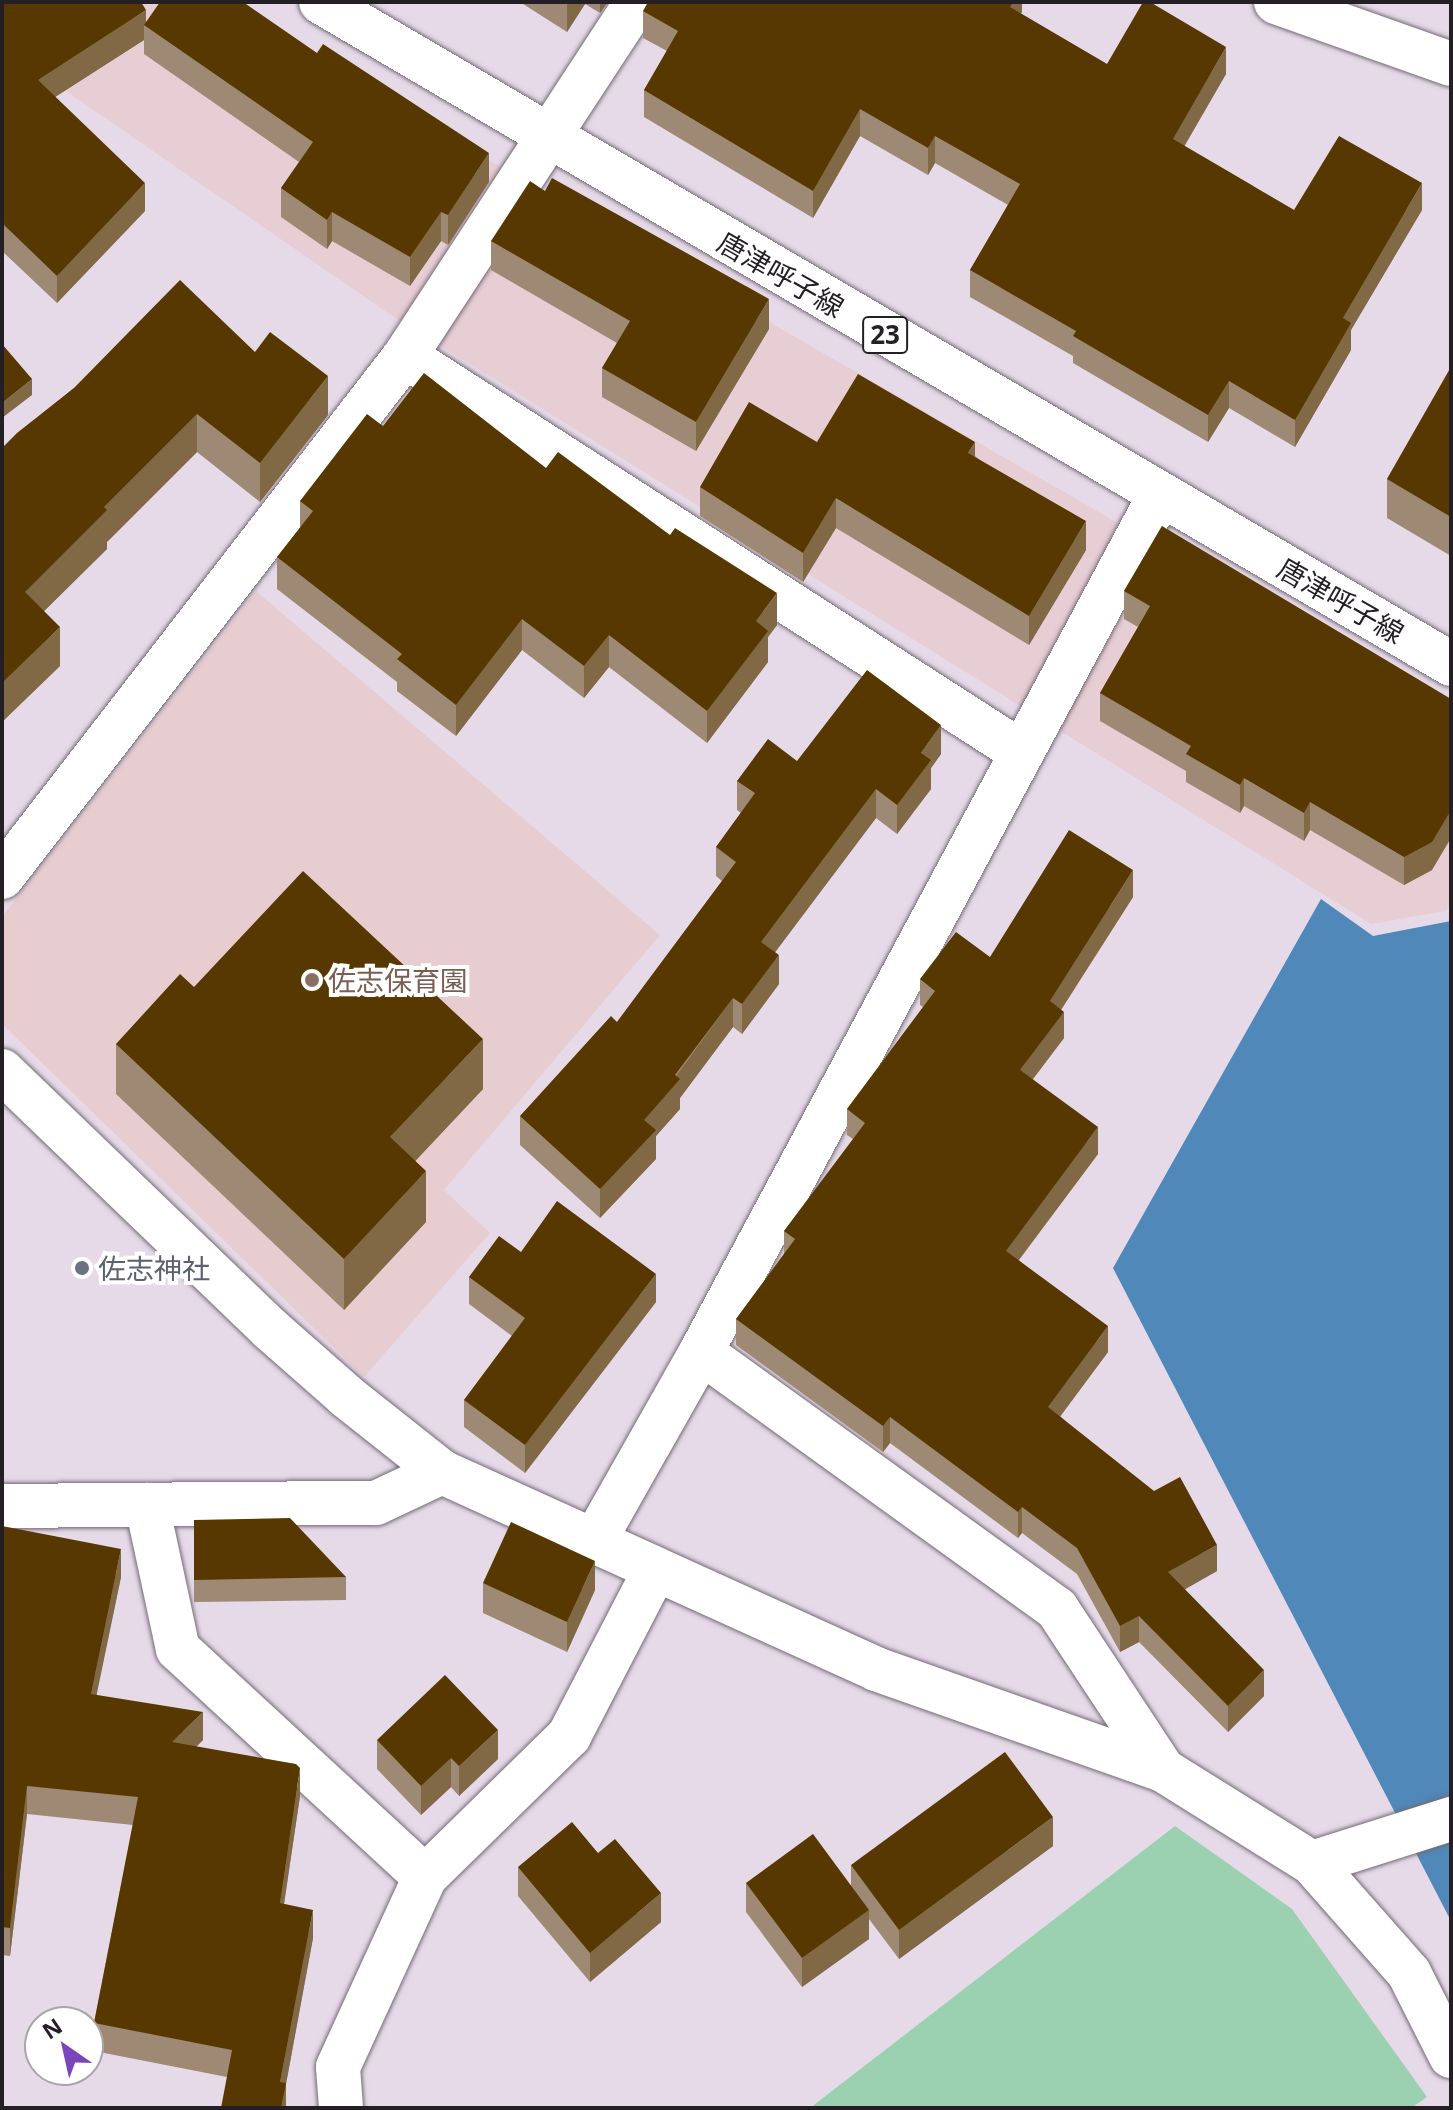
<!DOCTYPE html>
<html>
<head>
<meta charset="utf-8">
<style>
	body { margin:0 }
	#map { position:relative; width:1453px; height:2110px; overflow:hidden; background:#e6dae8; font-family:"Noto Sans","Noto Sans JP",sans-serif }
	div>[style] { position:absolute }
	.commercial>* { inset:0; background:#e7cdd4 }
	.education>* { inset:0; background:#e8cdd0 }
	.green>* { inset:0; background:#9bd0b0 }
	.water>* { inset:0; background:#5088ba }
	.roads { filter:drop-shadow(0 0 2px #746976) drop-shadow(0 0 2px #746976) }
	.minor>* { height:44px; margin:-22px; padding:0 22px; transform-origin:22px; border-radius:22px; background:#fff }
	.major>* { height:44px; margin:-22px; padding:0 22px; transform-origin:22px; border-radius:22px; background:#fff }
	.wall>* { inset:0; background:#9e8974 }
	.shaded-wall>* { inset:0; background:#816946 }
	.building>* { inset:0; background:#563800 }
	.dots>* { width:22px; height:22px; translate:-50% -50%; box-sizing:border-box; border:4px solid #fff; border-radius:50% }
	span { translate:-50% -50%; white-space:nowrap; text-align:center; line-height:1.15; -webkit-text-stroke:8px #fff; paint-order:stroke }
	.shield-label span { padding:2px 6px; background:#fff; border:2px solid; border-radius:6px; -webkit-text-stroke-width:0 }
	.shield-label { font-size:26px; color:#241f24; font-weight:700 }
	.street-label { font-size:28px; color:#241f24 }
	.education-label { font-size:28px; color:#785e54 }
	.left { translate:0 -50%; text-align:left }
	.worship-label { font-size:28px; color:#5b616d }
	.frame { position:absolute; inset:0; border:4px solid #241f24; pointer-events:none }
	.north { position:absolute; left:24px; top:2006px; width:80px; height:80px; box-sizing:border-box; background:#fff; border:2px solid #a7a5a7; border-radius:50%; rotate:326deg; font-size:22px; font-weight:700; line-height:32px; text-align:center; color:#241f24 }
	.north::after { content:''; display:block; margin:auto; width:28px; height:36px; background:#7b45bc; clip-path:polygon(50% 0,100% 100%,50% 72%,0 100%) }
</style>
</head>
<body>
<div id="map">
	<div class="commercial">
		<div style="clip-path:polygon(2px 2px,214px 2px,1451px 715px,1451px 903px,1446px 911px,1371px 924px,388px 313px,2px 47px)"></div>
	</div>
	<div class="education">
		<div style="clip-path:polygon(256px 591px,660px 935px,444px 1190px,490px 1233px,364px 1377px,2px 1024px,2px 917px)"></div>
	</div>
	<div class="green">
		<div style="clip-path:polygon(1175px 1826px,1292px 1909px,1427px 2097px,1411px 2108px,810px 2108px)"></div>
	</div>
	<div class="water">
		<div style="clip-path:polygon(1321px 899px,1373px 936px,1451px 921px,1451px 1921px,1113px 1268px)"></div>
	</div>
	<div class="roads">
		<div class="minor">
			<div style="left:1276px;top:2px;width:186px;rotate:19.5deg"></div>
			<div style="left:405px;top:356px;width:732px;rotate:32.74deg"></div>
			<div style="left:2px;top:877px;width:659px;rotate:-52.28deg"></div>
			<div style="left:405px;top:356px;width:423px;rotate:-56.8deg"></div>
			<div style="left:2px;top:1071px;width:371px;rotate:43.9deg"></div>
			<div style="left:269px;top:1328px;width:103px;rotate:41.4deg"></div>
			<div style="left:346px;top:1396px;width:122px;rotate:38.4deg"></div>
			<div style="left:442px;top:1472px;width:477px;rotate:24.4deg"></div>
			<div style="left:876px;top:1669px;width:304px;rotate:19.4deg"></div>
			<div style="left:1163px;top:1770px;width:176px;rotate:32deg"></div>
			<div style="left:1312px;top:1863px;width:147px;rotate:48.6deg"></div>
			<div style="left:1409px;top:1973px;width:93px;rotate:63.2deg"></div>
			<div style="left:701px;top:1352px;width:439px;rotate:35.8deg"></div>
			<div style="left:1057px;top:1609px;width:193px;rotate:56.6deg"></div>
			<div style="left:147px;top:1505px;width:147px;rotate:77.9deg"></div>
			<div style="left:178px;top:1649px;width:336px;rotate:42.7deg"></div>
			<div style="left:2px;top:1506px;width:374px;rotate:-0.5deg"></div>
			<div style="left:376px;top:1503px;width:73px;rotate:-25.2deg"></div>
			<div style="left:593px;top:1543px;width:219px;rotate:-60.5deg"></div>
			<div style="left:701px;top:1352px;width:972px;rotate:-61.83deg"></div>
			<div style="left:1312px;top:1863px;width:146px;rotate:-17.6deg"></div>
			<div style="left:341px;top:2108px;width:41px;rotate:-94.2deg"></div>
			<div style="left:338px;top:2067px;width:209px;rotate:-65.4deg"></div>
			<div style="left:425px;top:1877px;width:202px;rotate:-44.4deg"></div>
			<div style="left:569px;top:1736px;width:187px;rotate:-62.6deg"></div>
		</div>
		<div class="major">
			<div style="left:321px;top:2px;width:1310px;rotate:30.36deg"></div>
		</div>
	</div>
	<div class="wall">
		<div style="clip-path:polygon(2px 2px,146px 21px,489px 182px,448px 245px,441px 241px,410px 286px,332px 241px,327px 249px,281px 217px,281px 188px,299px 162px,144px 54px,144px 40px,55px 97px,145px 211px,57px 303px,2px 251px)"></div>
		<div style="clip-path:polygon(520px 2px,608px 2px,600px 13px,585px 4px,567px 32px)"></div>
		<div style="clip-path:polygon(1022px 2px,1021px 14px,1107px 64px,1226px 74px,1184px 146px,1294px 210px,1422px 210px,1351px 330px,1351px 350px,1295px 447px,1229px 408px,1208px 442px,1073px 363px,1073px 356px,970px 297px,970px 270px,1008px 205px,935px 163px,928px 175px,860px 136px,813px 218px,644px 117px,644px 90px,667px 51px,643px 38px,643px 11px)"></div>
		<div style="clip-path:polygon(545px 191px,769px 329px,696px 451px,602px 397px,602px 368px,617px 343px,491px 270px,491px 241px)"></div>
		<div style="clip-path:polygon(255px 352px,328px 415px,260px 502px,197px 452px,107px 542px,107px 549px,44px 611px,60px 666px,2px 722px,2px 448px,74px 388px)"></div>
		<div style="clip-path:polygon(1451px 367px,1451px 556px,1387px 518px,1387px 479px)"></div>
		<div style="clip-path:polygon(383px 426px,546px 468px,777px 625px,768px 637px,768px 662px,707px 743px,609px 667px,584px 698px,522px 650px,456px 736px,397px 691px,397px 682px,277px 589px,277px 557px,300px 528px,300px 501px)"></div>
		<div style="clip-path:polygon(817px 442px,975px 456px,1086px 550px,1029px 645px,836px 528px,803px 582px,700px 516px,700px 487px)"></div>
		<div style="clip-path:polygon(1162px 526px,1432px 870px,1404px 885px,1310px 830px,1304px 841px,1244px 806px,1240px 813px,1186px 782px,1186px 771px,1100px 721px,1100px 693px,1138px 627px,1124px 619px,1124px 591px)"></div>
		<div style="clip-path:polygon(941px 754px,931px 768px,931px 789px,897px 834px,876px 818px,775px 952px,779px 984px,742px 1034px,733px 1027px,680px 1098px,680px 1109px,656px 1136px,656px 1159px,600px 1218px,520px 1145px,520px 1116px,617px 1022px,722px 881px,716px 876px,716px 847px,741px 813px,737px 810px,737px 781px,797px 761px)"></div>
		<div style="clip-path:polygon(1133px 897px,1061px 1010px,1064px 1038px,1033px 1079px,1098px 1154px,1019px 1260px,1108px 1352px,1060px 1416px,1217px 1571px,1185px 1589px,1264px 1696px,1228px 1732px,1139px 1642px,1120px 1652px,1077px 1574px,1022px 1533px,1018px 1538px,890px 1443px,883px 1452px,736px 1345px,736px 1319px,784px 1254px,784px 1231px,853px 1139px,847px 1135px,847px 1109px,923px 1007px,920px 1005px,920px 979px,990px 957px)"></div>
		<div style="clip-path:polygon(194px 987px,483px 1089px,415px 1161px,426px 1222px,344px 1310px,116px 1094px,116px 1044px)"></div>
		<div style="clip-path:polygon(521px 1252px,656px 1302px,525px 1473px,464px 1427px,464px 1400px,512px 1336px,469px 1304px,469px 1277px)"></div>
		<div style="clip-path:polygon(194px 1520px,346px 1577px,346px 1600px,194px 1602px)"></div>
		<div style="clip-path:polygon(2px 1526px,121px 1577px,96px 1695px,203px 1740px,196px 1747px,300px 1796px,284px 1904px,313px 1938px,286px 2084px,286px 2108px,227px 2077px,94px 2051px,94px 2023px,133px 1825px,27px 1814px,10px 1956px,2px 1955px)"></div>
		<div style="clip-path:polygon(483px 1583px,595px 1590px,567px 1652px,483px 1613px)"></div>
		<div style="clip-path:polygon(377px 1740px,498px 1759px,459px 1796px,451px 1787px,421px 1815px,377px 1769px)"></div>
		<div style="clip-path:polygon(1053px 1846px,899px 1959px,869px 1919px,869px 1939px,802px 1987px,746px 1912px,746px 1883px,851px 1885px,851px 1865px)"></div>
		<div style="clip-path:polygon(518px 1867px,661px 1922px,590px 1982px,518px 1896px)"></div>
	</div>
	<div class="shaded-wall">
		<div style="clip-path:polygon(569px 2px,585px 2px,585px 4px,567px 32px,567px 5px)"></div>
		<div style="clip-path:polygon(600px 2px,608px 2px,600px 13px)"></div>
		<div style="clip-path:polygon(1013px 2px,1022px 2px,1022px 12px,1010px 34px,1010px 7px)"></div>
		<div style="clip-path:polygon(146px 10px,146px 26px,144px 25px,144px 40px,38px 108px,38px 80px)"></div>
		<div style="clip-path:polygon(1226px 47px,1226px 74px,1173px 166px,1173px 139px)"></div>
		<div style="clip-path:polygon(860px 109px,860px 136px,813px 218px,813px 191px)"></div>
		<div style="clip-path:polygon(935px 136px,935px 163px,928px 175px,928px 148px)"></div>
		<div style="clip-path:polygon(489px 153px,489px 182px,448px 245px,448px 215px)"></div>
		<div style="clip-path:polygon(145px 183px,145px 211px,57px 303px,57px 276px)"></div>
		<div style="clip-path:polygon(1422px 183px,1422px 210px,1351px 330px,1351px 350px,1295px 447px,1295px 420px,1343px 318px)"></div>
		<div style="clip-path:polygon(332px 212px,332px 241px,327px 249px,327px 220px)"></div>
		<div style="clip-path:polygon(441px 212px,441px 241px,410px 286px,410px 257px)"></div>
		<div style="clip-path:polygon(769px 299px,769px 329px,696px 451px,696px 422px)"></div>
		<div style="clip-path:polygon(328px 376px,328px 415px,260px 502px,260px 463px)"></div>
		<div style="clip-path:polygon(32px 379px,32px 395px,2px 418px,2px 403px)"></div>
		<div style="clip-path:polygon(1229px 381px,1229px 408px,1208px 442px,1208px 415px)"></div>
		<div style="clip-path:polygon(197px 414px,197px 452px,107px 542px,107px 549px,25px 630px,25px 592px,104px 507px)"></div>
		<div style="clip-path:polygon(975px 442px,975px 471px,968px 453px)"></div>
		<div style="clip-path:polygon(836px 498px,836px 528px,803px 582px,803px 553px)"></div>
		<div style="clip-path:polygon(1086px 521px,1086px 550px,1029px 645px,1029px 616px)"></div>
		<div style="clip-path:polygon(777px 593px,777px 625px,768px 637px,768px 662px,707px 743px,707px 711px,756px 621px)"></div>
		<div style="clip-path:polygon(522px 619px,522px 650px,456px 736px,456px 705px)"></div>
		<div style="clip-path:polygon(60px 627px,60px 666px,2px 722px,2px 683px)"></div>
		<div style="clip-path:polygon(609px 635px,609px 667px,584px 698px,584px 666px)"></div>
		<div style="clip-path:polygon(941px 725px,941px 754px,931px 768px,931px 789px,897px 834px,897px 805px,921px 753px)"></div>
		<div style="clip-path:polygon(1244px 778px,1244px 806px,1240px 813px,1240px 785px)"></div>
		<div style="clip-path:polygon(876px 789px,876px 818px,761px 971px,761px 942px)"></div>
		<div style="clip-path:polygon(1310px 802px,1310px 830px,1304px 841px,1304px 813px)"></div>
		<div style="clip-path:polygon(1451px 810px,1451px 838px,1432px 870px,1404px 885px,1404px 857px)"></div>
		<div style="clip-path:polygon(1133px 870px,1133px 897px,1050px 1027px,1050px 1001px)"></div>
		<div style="clip-path:polygon(779px 955px,779px 984px,742px 1034px,742px 1004px)"></div>
		<div style="clip-path:polygon(733px 998px,733px 1027px,680px 1098px,680px 1109px,656px 1136px,656px 1159px,600px 1218px,600px 1189px,644px 1120px)"></div>
		<div style="clip-path:polygon(1064px 1012px,1064px 1038px,1020px 1096px,1020px 1070px)"></div>
		<div style="clip-path:polygon(483px 1039px,483px 1089px,390px 1188px,390px 1137px)"></div>
		<div style="clip-path:polygon(1098px 1127px,1098px 1154px,1006px 1277px,1006px 1251px)"></div>
		<div style="clip-path:polygon(426px 1171px,426px 1222px,344px 1310px,344px 1259px)"></div>
		<div style="clip-path:polygon(656px 1274px,656px 1302px,525px 1473px,525px 1445px)"></div>
		<div style="clip-path:polygon(1108px 1326px,1108px 1352px,1048px 1433px,1048px 1407px)"></div>
		<div style="clip-path:polygon(890px 1417px,890px 1443px,883px 1452px,883px 1426px)"></div>
		<div style="clip-path:polygon(1022px 1507px,1022px 1533px,1018px 1538px,1018px 1512px)"></div>
		<div style="clip-path:polygon(1217px 1545px,1217px 1571px,1168px 1599px,1168px 1572px)"></div>
		<div style="clip-path:polygon(121px 1549px,121px 1577px,91px 1722px,91px 1694px)"></div>
		<div style="clip-path:polygon(595px 1561px,595px 1590px,567px 1652px,567px 1622px)"></div>
		<div style="clip-path:polygon(1139px 1616px,1139px 1642px,1120px 1652px,1120px 1626px)"></div>
		<div style="clip-path:polygon(1264px 1670px,1264px 1696px,1228px 1732px,1228px 1706px)"></div>
		<div style="clip-path:polygon(203px 1712px,203px 1740px,172px 1771px,172px 1742px)"></div>
		<div style="clip-path:polygon(498px 1730px,498px 1759px,459px 1796px,459px 1766px)"></div>
		<div style="clip-path:polygon(451px 1758px,451px 1787px,421px 1815px,421px 1786px)"></div>
		<div style="clip-path:polygon(300px 1768px,300px 1796px,280px 1931px,280px 1903px)"></div>
		<div style="clip-path:polygon(27px 1786px,27px 1814px,10px 1956px,10px 1928px)"></div>
		<div style="clip-path:polygon(1053px 1817px,1053px 1846px,899px 1959px,899px 1930px)"></div>
		<div style="clip-path:polygon(661px 1893px,661px 1922px,590px 1982px,590px 1953px)"></div>
		<div style="clip-path:polygon(313px 1910px,313px 1938px,286px 2084px,286px 2108px,280px 2108px,280px 2082px)"></div>
		<div style="clip-path:polygon(869px 1910px,869px 1939px,802px 1987px,802px 1958px)"></div>
	</div>
	<div class="building">
		<div style="clip-path:polygon(2px 2px,141px 2px,146px 10px,38px 80px,145px 183px,57px 276px,2px 223px)"></div>
		<div style="clip-path:polygon(160px 2px,243px 2px,317px 53px,323px 44px,489px 153px,448px 215px,441px 212px,410px 257px,332px 212px,327px 220px,281px 188px,313px 142px,144px 25px)"></div>
		<div style="clip-path:polygon(648px 2px,1013px 2px,1010px 7px,1107px 64px,1143px 2px,1150px 2px,1226px 47px,1173px 139px,1294px 210px,1339px 136px,1422px 183px,1343px 318px,1351px 323px,1295px 420px,1229px 381px,1208px 415px,1073px 336px,1076px 331px,970px 270px,1020px 184px,935px 136px,928px 148px,860px 109px,813px 191px,644px 90px,678px 31px,643px 11px)"></div>
		<div style="clip-path:polygon(552px 178px,769px 299px,696px 422px,602px 368px,630px 321px,491px 241px,530px 181px,545px 191px)"></div>
		<div style="clip-path:polygon(180px 280px,255px 352px,270px 332px,328px 376px,260px 463px,197px 414px,104px 507px,107px 510px,25px 592px,60px 627px,2px 683px,2px 448px,17px 433px,74px 388px)"></div>
		<div style="clip-path:polygon(2px 344px,32px 379px,2px 403px)"></div>
		<div style="clip-path:polygon(1451px 367px,1451px 517px,1387px 479px)"></div>
		<div style="clip-path:polygon(424px 373px,546px 468px,558px 452px,670px 535px,675px 528px,777px 593px,756px 621px,768px 631px,707px 711px,609px 635px,584px 666px,522px 619px,456px 705px,397px 659px,402px 654px,277px 557px,313px 511px,300px 501px,367px 414px,383px 426px)"></div>
		<div style="clip-path:polygon(858px 374px,975px 442px,968px 453px,1086px 521px,1029px 616px,836px 498px,803px 553px,700px 487px,749px 402px,817px 442px)"></div>
		<div style="clip-path:polygon(1162px 526px,1451px 699px,1451px 810px,1432px 842px,1404px 857px,1310px 802px,1304px 813px,1244px 778px,1240px 785px,1186px 754px,1191px 746px,1100px 693px,1150px 606px,1124px 591px)"></div>
		<div style="clip-path:polygon(867px 670px,941px 725px,921px 753px,931px 760px,897px 805px,876px 789px,761px 942px,779px 955px,742px 1004px,733px 998px,675px 1075px,680px 1079px,644px 1120px,656px 1130px,600px 1189px,520px 1116px,611px 1016px,617px 1022px,736px 862px,716px 847px,755px 793px,737px 781px,768px 739px,797px 761px)"></div>
		<div style="clip-path:polygon(1069px 830px,1133px 870px,1050px 1001px,1064px 1012px,1020px 1070px,1098px 1127px,1006px 1251px,1108px 1326px,1048px 1407px,1154px 1491px,1180px 1477px,1217px 1545px,1168px 1572px,1264px 1670px,1228px 1706px,1139px 1616px,1120px 1626px,1077px 1548px,1022px 1507px,1018px 1512px,890px 1417px,883px 1426px,736px 1319px,795px 1239px,784px 1231px,865px 1123px,847px 1109px,935px 991px,920px 979px,956px 932px,990px 957px)"></div>
		<div style="clip-path:polygon(303px 871px,483px 1039px,390px 1137px,426px 1171px,344px 1259px,116px 1044px,180px 974px,194px 987px)"></div>
		<div style="clip-path:polygon(557px 1201px,656px 1274px,525px 1445px,464px 1400px,525px 1318px,469px 1277px,499px 1236px,521px 1252px)"></div>
		<div style="clip-path:polygon(290px 1518px,346px 1577px,194px 1580px,194px 1520px)"></div>
		<div style="clip-path:polygon(511px 1522px,595px 1561px,567px 1622px,483px 1583px)"></div>
		<div style="clip-path:polygon(2px 1526px,121px 1549px,91px 1694px,203px 1712px,172px 1742px,296px 1764px,300px 1768px,280px 1903px,313px 1910px,280px 2082px,286px 2083px,281px 2108px,221px 2108px,232px 2050px,94px 2023px,138px 1797px,27px 1786px,10px 1928px,2px 1927px)"></div>
		<div style="clip-path:polygon(445px 1675px,498px 1730px,459px 1766px,451px 1758px,421px 1786px,377px 1740px)"></div>
		<div style="clip-path:polygon(1005px 1752px,1053px 1817px,899px 1930px,851px 1865px)"></div>
		<div style="clip-path:polygon(572px 1822px,598px 1853px,615px 1839px,661px 1893px,590px 1953px,518px 1867px)"></div>
		<div style="clip-path:polygon(813px 1834px,869px 1910px,802px 1958px,746px 1883px)"></div>
	</div>
	<div class="dots">
		<div style="left:312px;top:980px;background:#8d6e63"></div>
		<div style="left:82px;top:1268px;background:#6b7280"></div>
	</div>
	<div class="shield-label">
		<span style="left:885px;top:335px">23</span>
	</div>
	<div class="street-label">
		<span style="left:781px;top:274px;rotate:30deg">唐津呼子線</span>
		<span style="left:1341px;top:600px;rotate:30deg">唐津呼子線</span>
	</div>
	<div class="education-label">
		<span class="left" style="left:328px;top:980px">佐志保育園</span>
	</div>
	<div class="worship-label">
		<span class="left" style="left:98px;top:1268px">佐志神社</span>
	</div>
	<div class="frame"></div>
	<div class="north">N</div>
</div>
</body>
</html>
